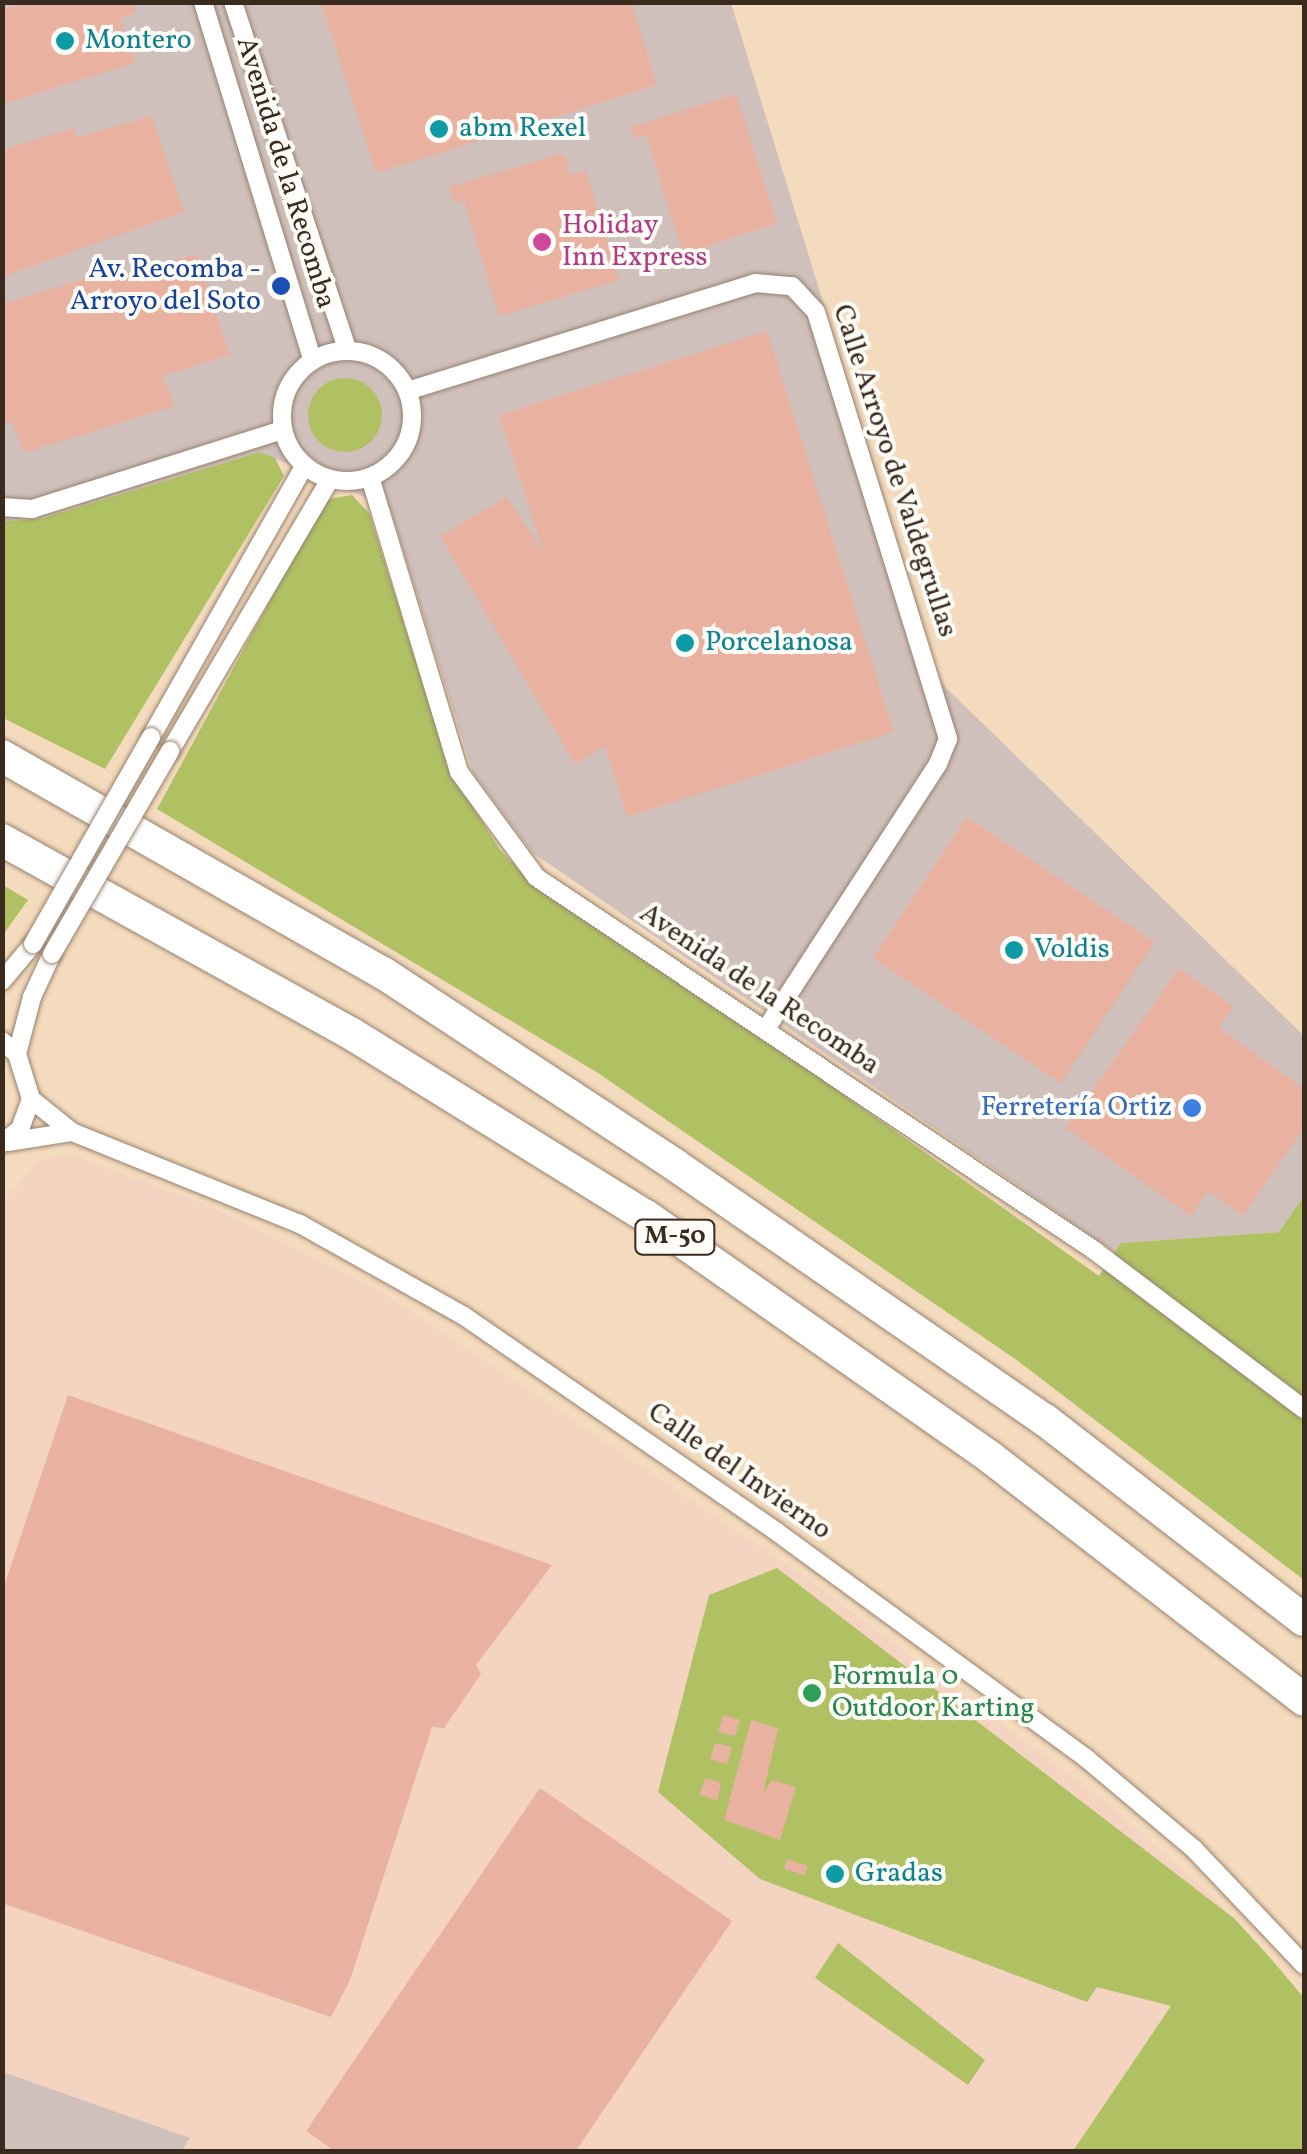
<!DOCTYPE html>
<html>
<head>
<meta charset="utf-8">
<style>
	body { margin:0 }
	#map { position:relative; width:1307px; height:2154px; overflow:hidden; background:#f4dbbe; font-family:Vollkorn,serif }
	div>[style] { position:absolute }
	.built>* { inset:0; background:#f4d3c0 }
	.industrial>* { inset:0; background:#d0c0bc }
	.green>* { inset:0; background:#b0c164 }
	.round { border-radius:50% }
	.building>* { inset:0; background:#e9b1a0 }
	.roads { filter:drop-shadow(0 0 2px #98826e) drop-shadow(0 0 2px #98826e) }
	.minor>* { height:18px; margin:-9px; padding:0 9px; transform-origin:9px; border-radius:9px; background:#fff }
	.minor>.ring { margin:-9px; padding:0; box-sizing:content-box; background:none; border:18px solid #fff; border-radius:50% }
	.motorway>* { height:32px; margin:-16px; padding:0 16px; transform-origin:16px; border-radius:16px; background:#fff }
	.bridges { filter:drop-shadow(0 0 2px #98826e) drop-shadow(0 0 2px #98826e) }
	.minor-bridge>* { height:18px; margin:-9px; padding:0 9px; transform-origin:9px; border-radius:9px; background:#fff }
	.dots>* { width:28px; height:28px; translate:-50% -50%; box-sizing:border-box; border:5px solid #fdfcf7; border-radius:50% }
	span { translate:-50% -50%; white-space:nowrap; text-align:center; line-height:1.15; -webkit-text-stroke:8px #fdfcf7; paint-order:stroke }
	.shield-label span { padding:2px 8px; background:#fdfcf7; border:2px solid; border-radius:8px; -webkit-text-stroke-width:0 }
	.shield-label { font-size:25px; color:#3b2a1e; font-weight:700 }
	.culture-label { font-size:28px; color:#0d838f }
	.left { translate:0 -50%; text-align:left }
	.street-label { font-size:28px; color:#3b2a1e }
	.hotel-label { font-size:28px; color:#b23c85 }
	.transit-label { font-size:28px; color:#164399 }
	.right { translate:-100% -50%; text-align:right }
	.shop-label { font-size:28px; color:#366cbe }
	.leisure-label { font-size:28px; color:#27864d }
	.frame { position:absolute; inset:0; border:5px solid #3b2a1e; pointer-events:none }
</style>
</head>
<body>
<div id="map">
	<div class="built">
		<div style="clip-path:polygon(68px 1154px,203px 1203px,385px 1294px,801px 1574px,1102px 1799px,1216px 1900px,1304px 1998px,1304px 2151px,3px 2151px,2px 1202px,39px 1161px)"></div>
	</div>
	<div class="industrial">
		<div style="clip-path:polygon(2px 3px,731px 3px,940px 682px,1304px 1036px,1304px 1196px,1280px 1232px,1122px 1243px,1115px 1252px,533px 853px,473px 773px,390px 508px,260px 452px,38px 519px,3px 521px)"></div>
		<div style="clip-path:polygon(3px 2072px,190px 2138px,181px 2151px,3px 2150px)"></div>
	</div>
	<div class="green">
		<div class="round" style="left:308px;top:378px;width:74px;height:74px"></div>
		<div style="clip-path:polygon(260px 452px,275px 458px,284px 476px,105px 769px,3px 718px,3px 521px,39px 519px)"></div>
		<div style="clip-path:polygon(352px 495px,369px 513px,451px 772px,500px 850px,541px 891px,740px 1021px,1099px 1276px,1121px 1243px,1279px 1232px,1304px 1196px,1304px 1580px,1018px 1361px,598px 1073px,157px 809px,316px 516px,329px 499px)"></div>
		<div style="clip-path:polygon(3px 885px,28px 900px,3px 935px)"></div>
		<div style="clip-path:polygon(777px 1568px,1235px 1919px,1272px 1960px,1304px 1998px,1304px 2151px,1073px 2151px,1171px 2006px,1097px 1987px,1087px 2002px,760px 1879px,658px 1792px,709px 1595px)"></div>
		<div style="clip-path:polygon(838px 1943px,985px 2060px,968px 2085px,815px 1978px)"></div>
	</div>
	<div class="building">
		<div style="clip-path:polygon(28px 2px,133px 2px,136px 13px,120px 19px,135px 63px,6px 103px,2px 10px)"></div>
		<div style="clip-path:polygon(321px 2px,631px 2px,657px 85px,376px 173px)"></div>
		<div style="clip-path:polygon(736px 94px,777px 223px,683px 254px,646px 135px,635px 138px,631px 127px)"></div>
		<div style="clip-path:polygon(152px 116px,184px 212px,2px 277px,2px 150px,74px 128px,77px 137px)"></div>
		<div style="clip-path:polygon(564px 153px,570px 175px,586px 171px,619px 280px,499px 316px,464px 200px,454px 203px,449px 187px)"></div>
		<div style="clip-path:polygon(196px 254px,230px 355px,162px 376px,175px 406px,24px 453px,12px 422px,2px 425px,2px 304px,114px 270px,133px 272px)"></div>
		<div style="clip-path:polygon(767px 331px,894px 732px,627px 817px,605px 746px,575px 764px,440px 536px,507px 497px,544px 553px,499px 415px)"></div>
		<div style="clip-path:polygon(967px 817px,1155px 942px,1061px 1083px,873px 958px)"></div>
		<div style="clip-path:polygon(1179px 968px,1234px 1007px,1219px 1028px,1304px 1089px,1304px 1128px,1243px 1216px,1208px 1191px,1191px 1216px,1066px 1128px)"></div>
		<div style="clip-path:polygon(68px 1395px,552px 1565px,476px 1665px,481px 1674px,444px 1728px,432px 1727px,350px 1980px,331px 2017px,2px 1903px,2px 1592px)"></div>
		<div style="clip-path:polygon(723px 1715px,740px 1720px,735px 1736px,718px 1732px)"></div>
		<div style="clip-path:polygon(751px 1720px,778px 1728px,763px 1794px,772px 1780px,796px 1787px,780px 1840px,724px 1820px)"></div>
		<div style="clip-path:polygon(715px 1743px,732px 1747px,727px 1764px,710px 1759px)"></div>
		<div style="clip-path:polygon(705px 1778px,721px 1783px,717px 1800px,700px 1795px)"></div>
		<div style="clip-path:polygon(540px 1788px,732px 1921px,575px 2152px,336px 2152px,306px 2131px)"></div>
		<div style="clip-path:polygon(787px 1859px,808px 1866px,805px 1875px,784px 1869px)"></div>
		<div style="clip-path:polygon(823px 1866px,850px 1870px,848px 1881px,821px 1877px)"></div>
	</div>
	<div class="roads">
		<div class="minor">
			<div style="left:203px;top:2px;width:375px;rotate:73deg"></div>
			<div style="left:233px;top:2px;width:367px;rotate:71.8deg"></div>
			<div class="ring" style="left:282px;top:351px;width:112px;height:112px"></div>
			<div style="left:407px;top:391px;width:364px;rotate:-17.2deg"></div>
			<div style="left:755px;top:283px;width:37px;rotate:5deg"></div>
			<div style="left:792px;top:286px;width:35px;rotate:47deg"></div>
			<div style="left:816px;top:312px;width:447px;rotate:72.8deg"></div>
			<div style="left:948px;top:739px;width:27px;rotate:112deg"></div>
			<div style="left:938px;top:764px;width:314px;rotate:123deg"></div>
			<div style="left:370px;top:477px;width:308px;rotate:73.2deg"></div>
			<div style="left:459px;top:772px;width:130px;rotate:53.7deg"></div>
			<div style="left:536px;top:877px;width:673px;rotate:33.78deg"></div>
			<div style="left:1095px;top:1251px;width:262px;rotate:37.1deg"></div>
			<div style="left:2px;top:507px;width:30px;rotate:4deg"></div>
			<div style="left:32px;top:509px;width:263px;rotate:-17.5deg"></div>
			<div style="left:151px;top:737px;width:310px;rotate:-60.5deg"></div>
			<div style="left:170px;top:751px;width:316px;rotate:-59.5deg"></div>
			<div style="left:2px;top:981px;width:48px;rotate:-50deg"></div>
			<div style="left:2px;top:1041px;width:20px;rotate:41deg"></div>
			<div style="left:17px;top:1054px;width:47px;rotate:72.7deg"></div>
			<div style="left:31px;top:1099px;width:32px;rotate:110deg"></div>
			<div style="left:20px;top:1129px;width:23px;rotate:142deg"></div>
			<div style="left:17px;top:1054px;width:59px;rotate:-75.3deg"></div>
			<div style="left:32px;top:997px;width:47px;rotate:-65.1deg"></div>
			<div style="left:31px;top:1099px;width:53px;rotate:38.8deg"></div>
			<div style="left:72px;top:1132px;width:246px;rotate:22deg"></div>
			<div style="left:300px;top:1224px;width:188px;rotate:29.3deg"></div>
			<div style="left:464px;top:1316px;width:380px;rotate:34.6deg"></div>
			<div style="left:777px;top:1532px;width:384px;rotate:36.2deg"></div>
			<div style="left:1087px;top:1759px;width:140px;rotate:40.1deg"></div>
			<div style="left:1194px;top:1849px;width:160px;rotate:46.5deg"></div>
			<div style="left:8px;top:1142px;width:65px;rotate:-8.9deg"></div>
		</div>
		<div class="motorway">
			<div style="left:2px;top:756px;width:438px;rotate:29.7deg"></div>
			<div style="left:383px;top:973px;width:349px;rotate:33.3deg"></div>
			<div style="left:675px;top:1165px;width:449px;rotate:34.6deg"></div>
			<div style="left:1045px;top:1420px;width:327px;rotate:37.7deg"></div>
			<div style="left:2px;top:840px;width:400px;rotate:29deg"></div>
			<div style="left:352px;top:1034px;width:346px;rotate:31.8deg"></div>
			<div style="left:646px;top:1216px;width:420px;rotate:35deg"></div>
			<div style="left:990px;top:1457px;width:397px;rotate:37.7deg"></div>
		</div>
	</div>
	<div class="bridges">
		<div class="minor-bridge">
			<div style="left:33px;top:944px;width:238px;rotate:-60.3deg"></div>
			<div style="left:52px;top:954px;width:235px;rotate:-59.8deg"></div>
		</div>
	</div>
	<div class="dots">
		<div style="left:65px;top:41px;background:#0f9aa8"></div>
		<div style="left:439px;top:129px;background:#0f9aa8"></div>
		<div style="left:542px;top:242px;background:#d1479c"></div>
		<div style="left:281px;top:286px;background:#1a4fb4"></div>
		<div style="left:685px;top:643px;background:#0f9aa8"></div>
		<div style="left:1014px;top:950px;background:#0f9aa8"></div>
		<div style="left:1192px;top:1108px;background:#3f7fe0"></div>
		<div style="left:812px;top:1693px;background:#2e9e5b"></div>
		<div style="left:835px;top:1874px;background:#0f9aa8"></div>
	</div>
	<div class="shield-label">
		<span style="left:675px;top:1237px">M-50</span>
	</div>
	<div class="culture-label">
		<span class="left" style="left:85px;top:41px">Montero</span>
		<span class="left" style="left:459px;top:129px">abm Rexel</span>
		<span class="left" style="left:705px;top:643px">Porcelanosa</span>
		<span class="left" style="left:1034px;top:950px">Voldis</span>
		<span class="left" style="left:855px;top:1874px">Gradas</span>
	</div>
	<div class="street-label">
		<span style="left:285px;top:173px;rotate:73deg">Avenida de la Recomba</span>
		<span style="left:894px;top:471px;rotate:72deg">Calle Arroyo de Valdegrullas</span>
		<span style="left:759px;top:990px;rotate:34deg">Avenida de la Recomba</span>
		<span style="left:739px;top:1472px;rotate:35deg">Calle del Invierno</span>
	</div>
	<div class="hotel-label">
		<span class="left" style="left:562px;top:242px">Holiday<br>Inn Express</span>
	</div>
	<div class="transit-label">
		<span class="right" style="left:261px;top:286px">Av. Recomba -<br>Arroyo del Soto</span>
	</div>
	<div class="shop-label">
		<span class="right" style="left:1172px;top:1108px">Ferretería Ortiz</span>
	</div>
	<div class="leisure-label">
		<span class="left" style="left:832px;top:1693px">Formula 0<br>Outdoor Karting</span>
	</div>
	<div class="frame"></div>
</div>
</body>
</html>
